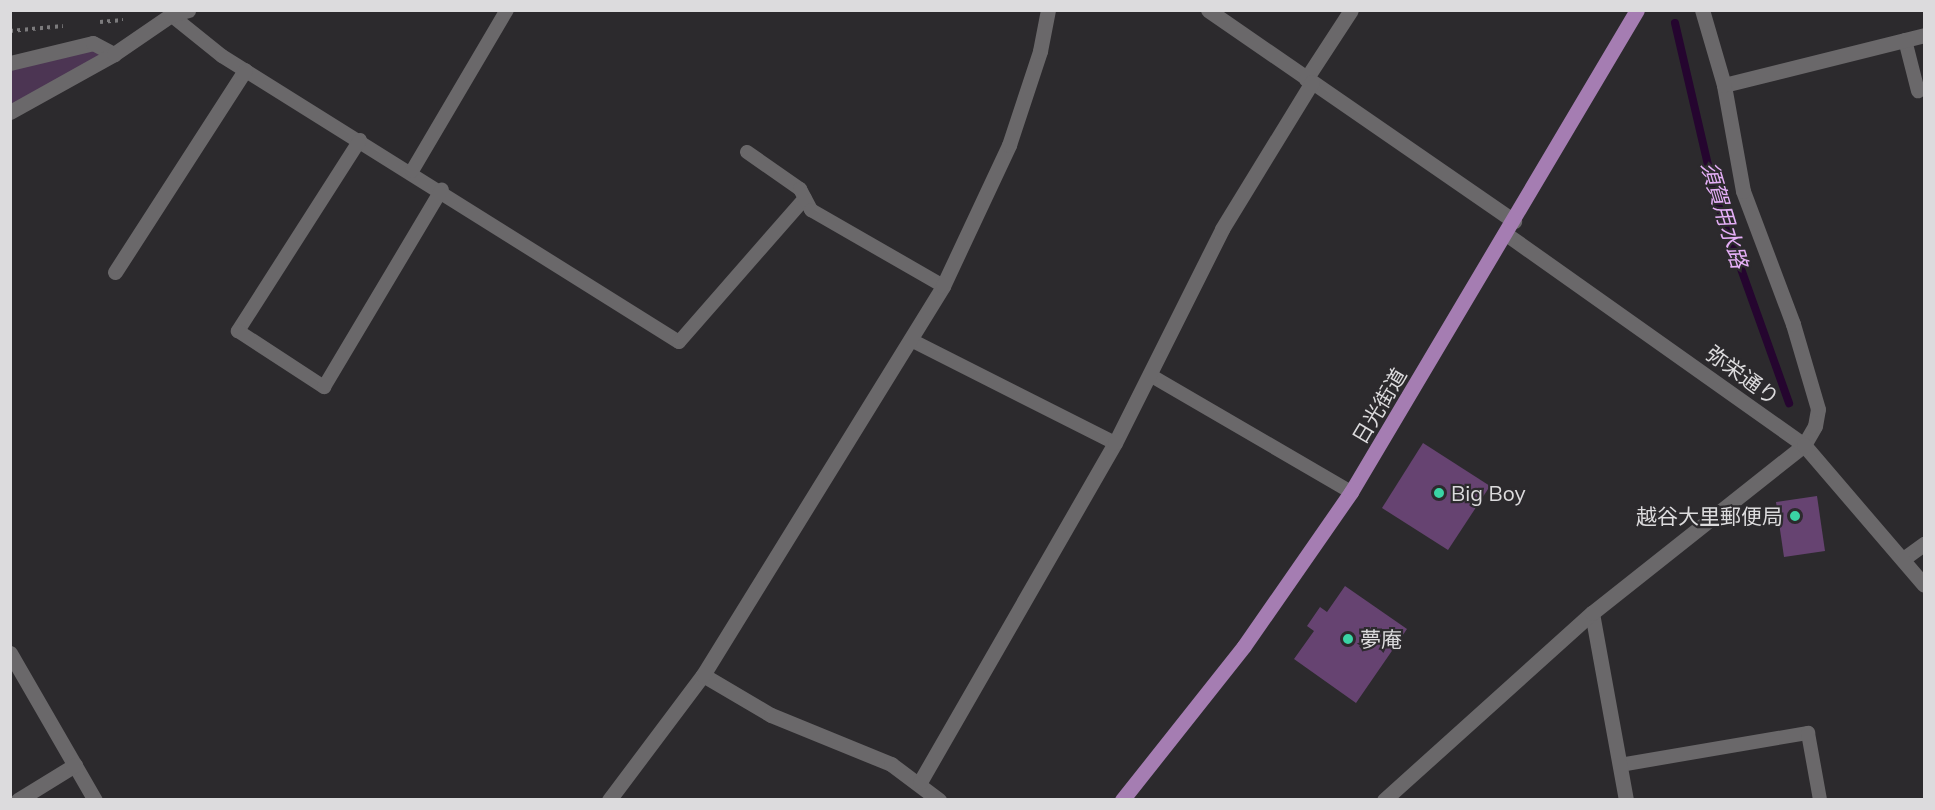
<!DOCTYPE html>
<html>
<head>
<meta charset="utf-8">
<style>
	body { margin:0 }
	#map { position:relative; width:1935px; height:810px; overflow:hidden; background:#2c2a2d; font-family:Mulish,"Noto Sans JP",sans-serif }
	div>[style] { position:absolute }
	.green>* { inset:0; background:#4c3553 }
	.stream>* { height:8px; margin:-4px; padding:0 4px; transform-origin:4px; border-radius:4px; background:#25052f }
	.building>* { inset:0; background:#664371 }
	.path>* { height:4px; margin-top:-2px; transform-origin:0; background:repeating-linear-gradient(90deg,#7c7b7d 0 3px,transparent 0 7.5px) }
	.service>* { height:14px; margin:-7px; padding:0 7px; transform-origin:7px; border-radius:7px; background:#6a686a }
	.minor>* { height:15px; margin:-7.5px; padding:0 7.5px; transform-origin:7.5px; border-radius:7.5px; background:#6a686a }
	.tertiary>* { height:15px; margin:-7.5px; padding:0 7.5px; transform-origin:7.5px; border-radius:7.5px; background:#6a686a }
	.primary>* { height:15px; margin:-7.5px; padding:0 7.5px; transform-origin:7.5px; border-radius:7.5px; background:#a57db2 }
	.dots>* { width:16px; height:16px; translate:-50% -50%; box-sizing:border-box; border:3px solid #2c2a2d; border-radius:50% }
	span { translate:-50% -50%; white-space:nowrap; text-align:center; line-height:1.15; -webkit-text-stroke:4.5px #2c2a2d; paint-order:stroke }
	.street-label { font-size:21px; color:#dcdbdd }
	.poi-label { font-size:21px; color:#dcdbdd }
	.left { translate:0 -50%; text-align:left }
	.right { translate:-100% -50%; text-align:right }
	.water-label { font-size:22px; color:#e5aff7; font-style:italic }
	.frame { position:absolute; inset:0; border:12px solid #dcdbdd; pointer-events:none }
</style>
</head>
<body>
<div id="map">
	<div class="green">
		<div style="clip-path:polygon(93px 48px,106px 54px,11px 107px,10px 68px)"></div>
	</div>
	<div class="stream">
		<div style="left:1675px;top:23px;width:181px;rotate:76.9deg"></div>
		<div style="left:1716px;top:199px;width:217px;rotate:70.3deg"></div>
	</div>
	<div class="building">
		<div style="clip-path:polygon(1423px 443px,1490px 486px,1448px 550px,1382px 508px)"></div>
		<div style="clip-path:polygon(1817px 496px,1825px 551px,1784px 557px,1776px 502px)"></div>
		<div style="clip-path:polygon(1345px 586px,1407px 629px,1356px 703px,1294px 659px,1314px 631px,1307px 626px,1320px 607px,1327px 612px)"></div>
	</div>
	<div class="path">
		<div style="left:100px;top:22px;width:23px;rotate:-5deg"></div>
		<div style="left:10px;top:31px;width:53px;rotate:-5.4deg"></div>
	</div>
	<div class="service">
		<div style="left:171px;top:15px;width:65px;rotate:38.8deg"></div>
		<div style="left:222px;top:56px;width:539px;rotate:32.04deg"></div>
		<div style="left:679px;top:342px;width:191px;rotate:-48.8deg"></div>
		<div style="left:1905px;top:40px;width:53px;rotate:75.7deg"></div>
		<div style="left:360px;top:140px;width:227px;rotate:122.6deg"></div>
		<div style="left:238px;top:331px;width:103px;rotate:33.1deg"></div>
		<div style="left:324px;top:387px;width:230px;rotate:-59.2deg"></div>
		<div style="left:747px;top:152px;width:65px;rotate:34.9deg"></div>
		<div style="left:800px;top:189px;width:24px;rotate:62deg"></div>
		<div style="left:811px;top:210px;width:152px;rotate:29.9deg"></div>
		<div style="left:412px;top:171px;width:187px;rotate:-59.5deg"></div>
		<div style="left:911px;top:340px;width:229px;rotate:26.8deg"></div>
		<div style="left:1150px;top:375px;width:233px;rotate:30.2deg"></div>
		<div style="left:1620px;top:765px;width:191px;rotate:-9.7deg"></div>
		<div style="left:1808px;top:733px;width:68px;rotate:79.8deg"></div>
	</div>
	<div class="minor">
		<div style="left:1208px;top:10px;width:372px;rotate:34.6deg"></div>
		<div style="left:10px;top:63px;width:85px;rotate:-13.5deg"></div>
		<div style="left:93px;top:43px;width:24px;rotate:28deg"></div>
		<div style="left:1306px;top:79px;width:82px;rotate:-56.9deg"></div>
		<div style="left:1724px;top:85px;width:206px;rotate:-14deg"></div>
		<div style="left:10px;top:112px;width:119px;rotate:-29.1deg"></div>
		<div style="left:114px;top:54px;width:69px;rotate:-34.4deg"></div>
		<div style="left:171px;top:15px;width:18px;rotate:-16deg"></div>
		<div style="left:115px;top:272px;width:240px;rotate:-57.2deg"></div>
		<div style="left:1903px;top:559px;width:26px;rotate:-36deg"></div>
		<div style="left:1592px;top:613px;width:190px;rotate:79.7deg"></div>
		<div style="left:10px;top:653px;width:170px;rotate:60deg"></div>
		<div style="left:703px;top:675px;width:79px;rotate:30.5deg"></div>
		<div style="left:771px;top:715px;width:130px;rotate:22.2deg"></div>
		<div style="left:891px;top:764px;width:60px;rotate:36.9deg"></div>
		<div style="left:920px;top:782px;width:391px;rotate:-60.1deg"></div>
		<div style="left:1115px;top:443px;width:239px;rotate:-63.4deg"></div>
		<div style="left:1222px;top:229px;width:172px;rotate:-58.5deg"></div>
		<div style="left:18px;top:800px;width:67px;rotate:-31.6deg"></div>
		<div style="left:1384px;top:800px;width:280px;rotate:-42deg"></div>
		<div style="left:1592px;top:613px;width:270px;rotate:-38.4deg"></div>
		<div style="left:1804px;top:445px;width:22px;rotate:-60deg"></div>
		<div style="left:1815px;top:426px;width:17px;rotate:-80deg"></div>
		<div style="left:1818px;top:409px;width:89px;rotate:-106.4deg"></div>
		<div style="left:1793px;top:324px;width:142px;rotate:-110.6deg"></div>
		<div style="left:1743px;top:191px;width:108px;rotate:-100.2deg"></div>
		<div style="left:1724px;top:85px;width:78px;rotate:-106.3deg"></div>
	</div>
	<div class="tertiary">
		<div style="left:1506px;top:234px;width:365px;rotate:35.3deg"></div>
		<div style="left:1804px;top:445px;width:184px;rotate:49.4deg"></div>
		<div style="left:609px;top:800px;width:156px;rotate:-53.1deg"></div>
		<div style="left:703px;top:675px;width:457px;rotate:-58.3deg"></div>
		<div style="left:943px;top:286px;width:156px;rotate:-64.9deg"></div>
		<div style="left:1009px;top:145px;width:99px;rotate:-71.7deg"></div>
		<div style="left:1040px;top:51px;width:42px;rotate:-79deg"></div>
	</div>
	<div class="primary">
		<div style="left:1122px;top:800px;width:196px;rotate:-51.6deg"></div>
		<div style="left:1244px;top:646px;width:188px;rotate:-55.2deg"></div>
		<div style="left:1351px;top:492px;width:560px;rotate:-59.32deg"></div>
	</div>
	<div class="dots">
		<div style="left:1439px;top:493px;background:#3ad4a5"></div>
		<div style="left:1795px;top:516px;background:#3ad4a5"></div>
		<div style="left:1348px;top:639px;background:#3ad4a5"></div>
	</div>
	<div class="street-label">
		<span style="left:1743px;top:375px;rotate:36deg">弥栄通り</span>
		<span style="left:1379px;top:406px;rotate:-59deg">日光街道</span>
	</div>
	<div class="poi-label">
		<span class="left" style="left:1451px;top:493px">Big Boy</span>
		<span class="right" style="left:1783px;top:516px">越谷大里郵便局</span>
		<span class="left" style="left:1360px;top:639px">夢庵</span>
	</div>
	<div class="water-label">
		<span style="left:1724px;top:215px;rotate:73deg">須賀用水路</span>
	</div>
	<div class="frame"></div>
</div>
</body>
</html>
